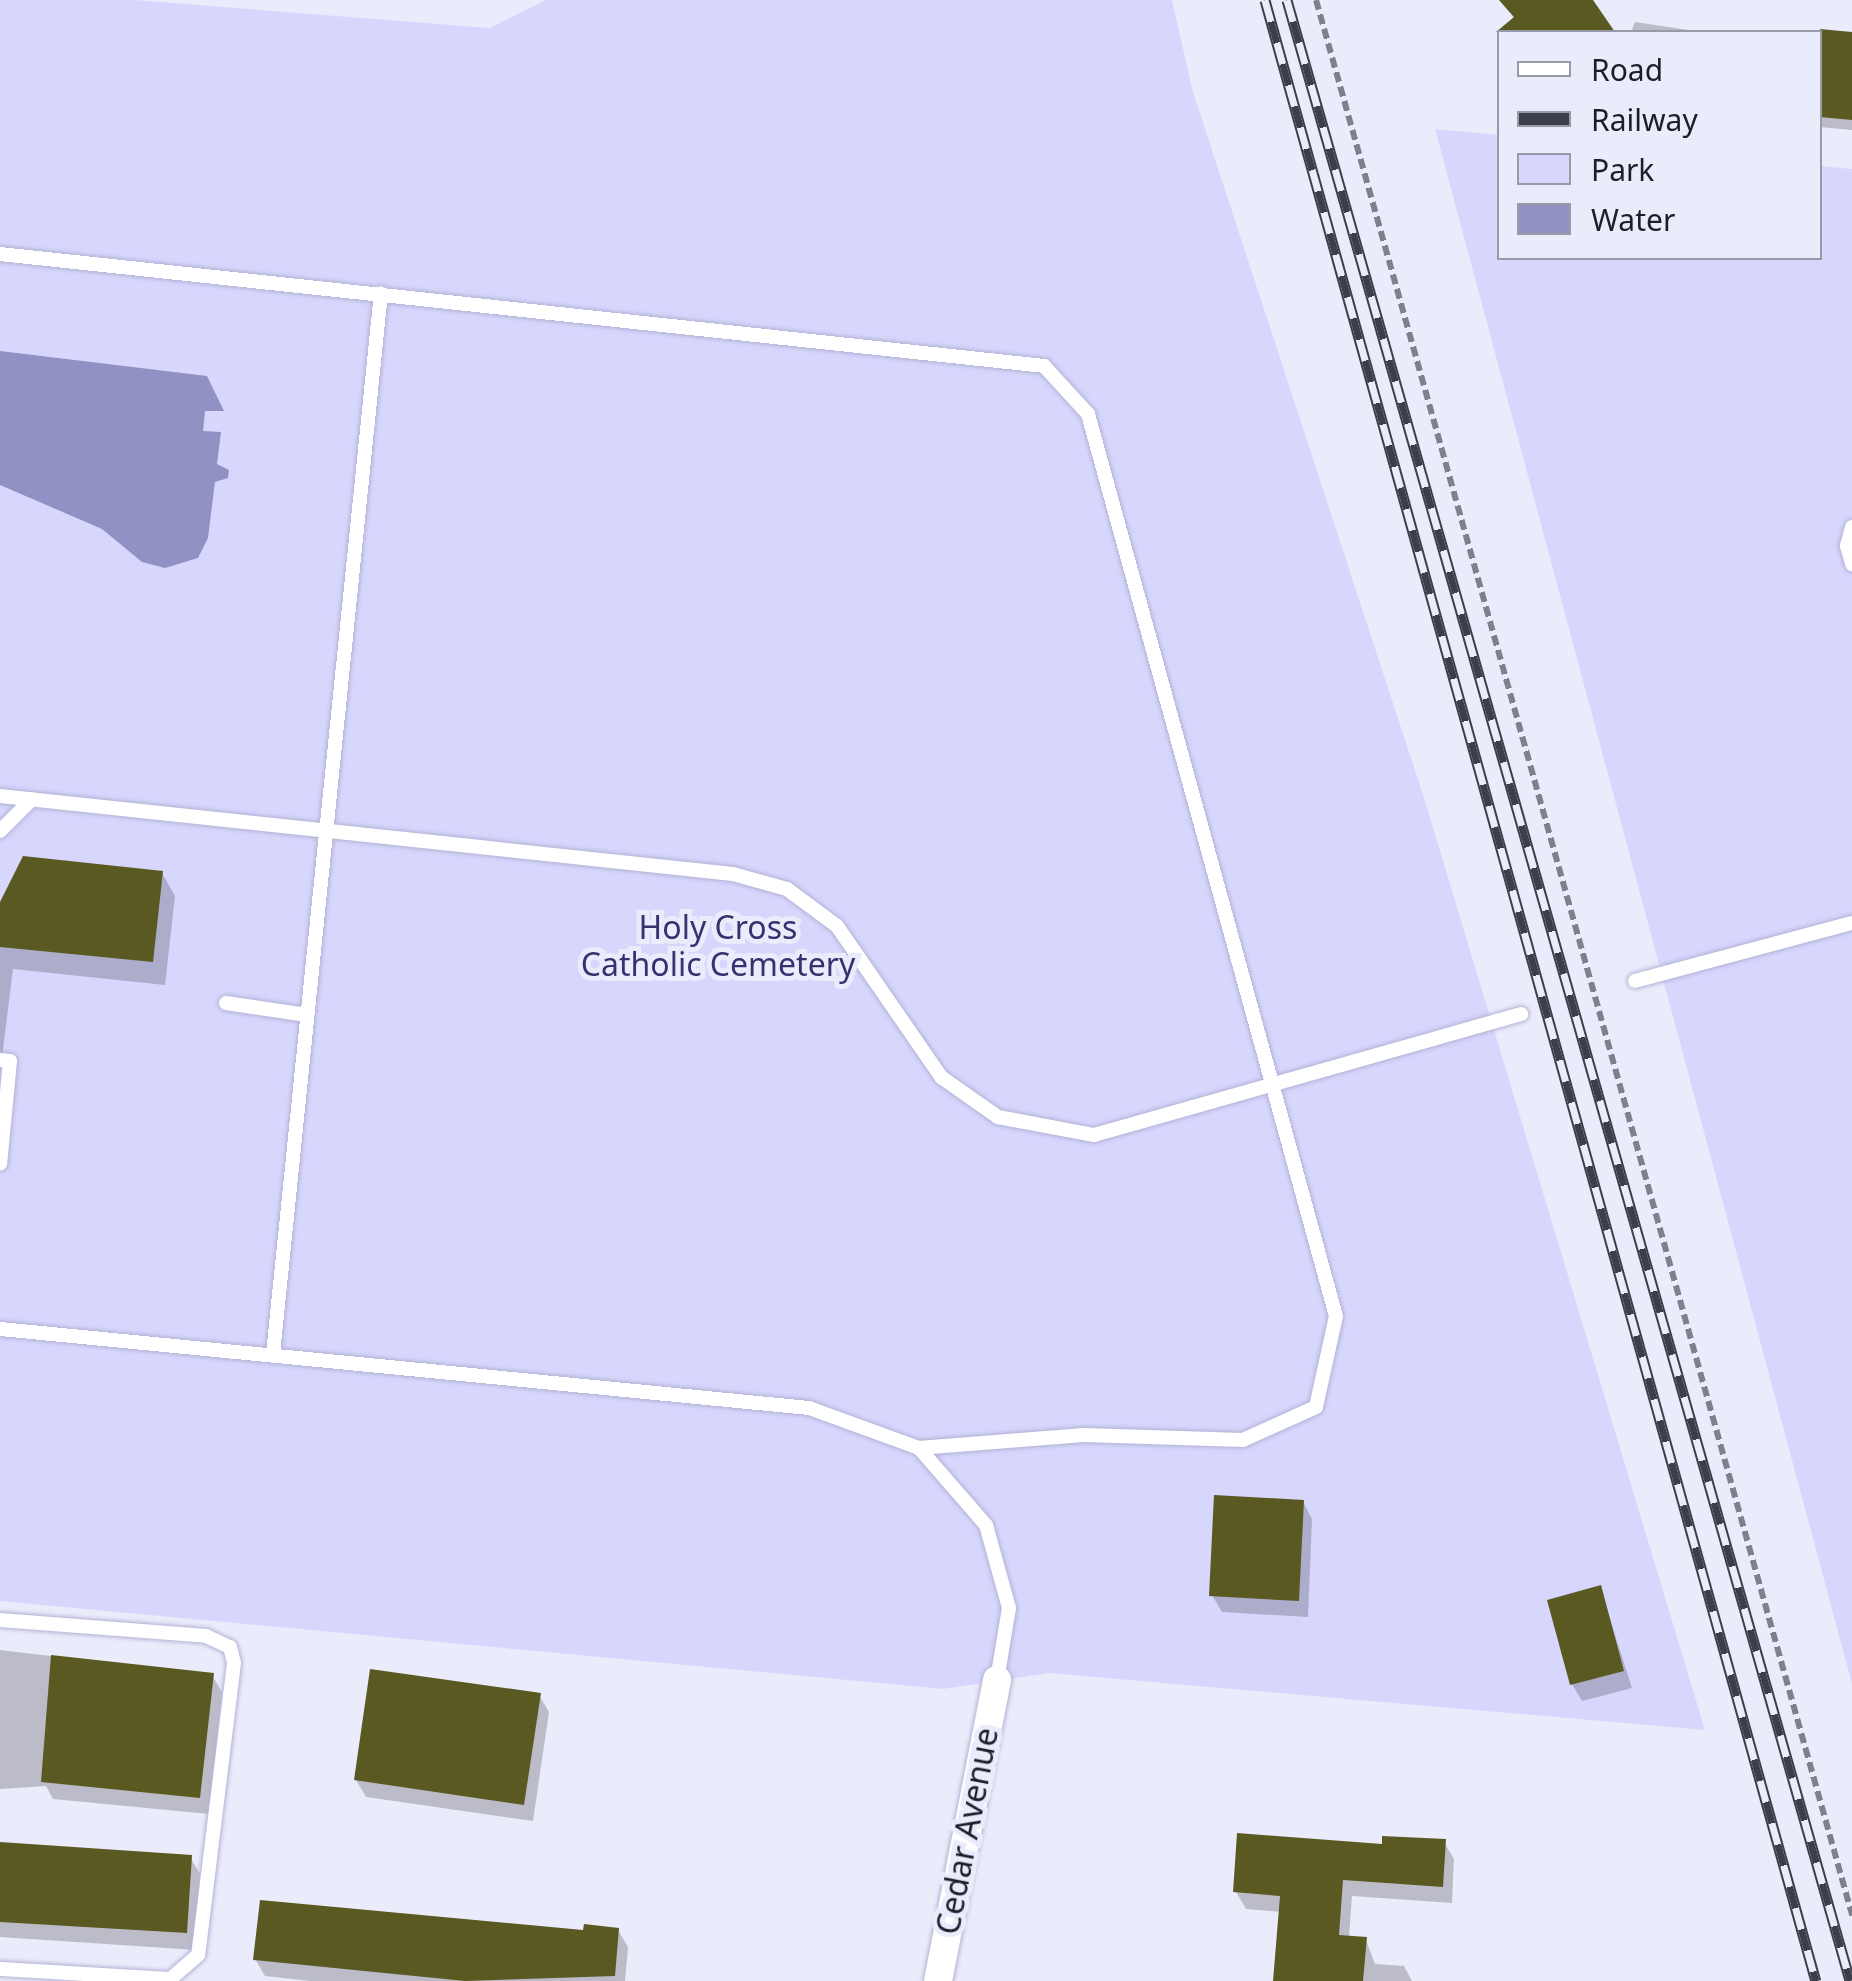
<!DOCTYPE html>
<html>
<head>
<meta charset="utf-8">
<style>
	body { margin:0 }
	#map { position:relative; width:1852px; height:1981px; overflow:hidden; background:#ebecfb; font-family:"Noto Sans",sans-serif }
	div>[style] { position:absolute }
	.green>* { inset:0; background:#d7d7fe }
	.water>* { inset:0; background:#9191c4 }
	.shadow>* { inset:0; background:#0003 }
	.building>* { inset:0; background:#5b5922 }
	.path>* { height:6px; margin-top:-3px; transform-origin:0; background:repeating-linear-gradient(90deg,#7f7f8d 0 10px,transparent 0 15px) }
	.roads { filter:drop-shadow(0 0 2px #b3b3d6) drop-shadow(0 0 2px #b3b3d6) }
	.service>* { height:14px; margin:-7px; padding:0 7px; transform-origin:7px; border-radius:7px; background:#fff }
	.minor>* { height:28px; margin:-14px; padding:0 14px; transform-origin:14px; border-radius:14px; background:#fff }
	.rail>* { height:11px; margin-top:-5.5px; transform-origin:0; background:repeating-linear-gradient(90deg,#ebecfb 0 22px,#3e3e4b 0 44px); box-sizing:border-box; border-block:2px solid #3e3e4b }
	span { translate:-50% -50%; white-space:nowrap; text-align:center; line-height:1.15; -webkit-text-stroke:10px #ebecfb; paint-order:stroke }
	.park-label { font-size:32px; color:#383170 }
	.street-label { font-size:32px; color:#1e1e2b }
	.legend { position:absolute; left:1497px; top:30px; width:325px; height:230px; box-sizing:border-box; background:#ebecfb; border:2px solid #999aa8; margin:0; padding:12px 18px; list-style:none; font-size:30px; color:#1e1e2b }
	.legend li { display:flex; align-items:center; gap:20px; height:50px }
	.legend b { width:50px; border:2px solid #999aa8 }
</style>
</head>
<body>
<div id="map">
	<div class="green">
		<div style="clip-path:polygon(0 0,134px 0,489px 28px,546px 0,1172px 0,1193px 92px,1425px 801px,1705px 1730px,1049px 1673px,943px 1689px,0 1601px)"></div>
		<div style="clip-path:polygon(1435px 129px,1499px 135px,1500px 258px,1820px 258px,1820px 166px,1852px 169px,1852px 1684px)"></div>
	</div>
	<div class="water">
		<div style="clip-path:polygon(0 351px,207px 376px,224px 411px,205px 411px,203px 431px,221px 432px,217px 464px,229px 470px,228px 478px,215px 482px,208px 538px,198px 558px,165px 568px,142px 562px,102px 529px,0 485px)"></div>
	</div>
	<div class="shadow">
		<div style="clip-path:polygon(1499px 0,1590px 0,1612px 32px,1517px 32px,1515px 19px)"></div>
		<div style="clip-path:polygon(1635px 22px,1702px 32px,1631px 32px)"></div>
		<div style="clip-path:polygon(1798px 30px,1852px 34px,1852px 130px,1820px 127px,1820px 32px,1755px 32px)"></div>
		<div style="clip-path:polygon(162px 873px,175px 896px,165px 985px,13px 969px,0 1074px,0 907px)"></div>
		<div style="clip-path:polygon(1303px 1502px,1312px 1519px,1308px 1617px,1222px 1612px,1212px 1595px)"></div>
		<div style="clip-path:polygon(1600px 1588px,1632px 1688px,1582px 1701px,1572px 1684px)"></div>
		<div style="clip-path:polygon(0 1650px,212px 1675px,222px 1692px,209px 1814px,53px 1799px,46px 1786px,0 1789px)"></div>
		<div style="clip-path:polygon(539px 1695px,549px 1712px,533px 1821px,366px 1797px,356px 1780px)"></div>
		<div style="clip-path:polygon(1444px 1842px,1454px 1859px,1452px 1903px,1352px 1896px,1349px 1938px,1366px 1940px,1375px 1964px,1404px 1966px,1412px 1981px,1276px 1981px,1282px 1912px,1246px 1909px,1236px 1892px,1384px 1846px)"></div>
		<div style="clip-path:polygon(0 1845px,190px 1857px,200px 1874px,196px 1950px,0 1937px)"></div>
		<div style="clip-path:polygon(618px 1930px,628px 1947px,625px 1981px,310px 1981px,265px 1976px,255px 1959px)"></div>
	</div>
	<div class="building">
		<div style="clip-path:polygon(1499px 0,1593px 0,1615px 32px,1496px 32px,1514px 17px)"></div>
		<div style="clip-path:polygon(1820px 29px,1852px 32px,1852px 120px,1820px 117px)"></div>
		<div style="clip-path:polygon(23px 856px,163px 871px,153px 962px,0 947px,0 902px)"></div>
		<div style="clip-path:polygon(1214px 1495px,1304px 1500px,1299px 1601px,1209px 1596px)"></div>
		<div style="clip-path:polygon(1601px 1585px,1624px 1671px,1570px 1685px,1547px 1600px)"></div>
		<div style="clip-path:polygon(51px 1655px,214px 1673px,200px 1798px,41px 1782px)"></div>
		<div style="clip-path:polygon(370px 1669px,541px 1693px,524px 1805px,354px 1780px)"></div>
		<div style="clip-path:polygon(1237px 1833px,1382px 1844px,1382px 1836px,1446px 1839px,1443px 1887px,1343px 1880px,1339px 1935px,1367px 1937px,1363px 1981px,1273px 1981px,1280px 1896px,1233px 1892px)"></div>
		<div style="clip-path:polygon(0 1842px,192px 1855px,187px 1933px,0 1922px)"></div>
		<div style="clip-path:polygon(260px 1900px,583px 1930px,584px 1924px,619px 1928px,615px 1976px,465px 1981px,253px 1960px)"></div>
	</div>
	<div class="path">
		<div style="left:1316px;top:0;width:1989px;rotate:74.36deg"></div>
	</div>
	<div class="roads">
		<div class="service">
			<div style="left:0;top:254px;width:1050px;rotate:6.12deg"></div>
			<div style="left:1044px;top:366px;width:65px;rotate:47.5deg"></div>
			<div style="left:1088px;top:414px;width:935px;rotate:74.63deg"></div>
			<div style="left:1336px;top:1316px;width:93px;rotate:102.4deg"></div>
			<div style="left:1316px;top:1407px;width:80px;rotate:155.7deg"></div>
			<div style="left:1243px;top:1440px;width:159px;rotate:-178.2deg"></div>
			<div style="left:1084px;top:1435px;width:166px;rotate:175.5deg"></div>
			<div style="left:919px;top:1448px;width:117px;rotate:-160deg"></div>
			<div style="left:809px;top:1408px;width:813px;rotate:-174.42deg"></div>
			<div style="left:1852px;top:527px;width:20px;rotate:105deg"></div>
			<div style="left:1847px;top:546px;width:19px;rotate:74deg"></div>
			<div style="left:0;top:796px;width:737px;rotate:6.07deg"></div>
			<div style="left:733px;top:874px;width:56px;rotate:15.5deg"></div>
			<div style="left:787px;top:889px;width:62px;rotate:36.5deg"></div>
			<div style="left:837px;top:926px;width:183px;rotate:55.4deg"></div>
			<div style="left:941px;top:1077px;width:70px;rotate:35.1deg"></div>
			<div style="left:998px;top:1117px;width:98px;rotate:10.6deg"></div>
			<div style="left:1094px;top:1135px;width:444px;rotate:-15.8deg"></div>
			<div style="left:0;top:831px;width:45px;rotate:-45deg"></div>
			<div style="left:1635px;top:981px;width:225px;rotate:-15deg"></div>
			<div style="left:226px;top:1003px;width:82px;rotate:8.4deg"></div>
			<div style="left:0;top:1060px;width:10px;rotate:6deg"></div>
			<div style="left:10px;top:1061px;width:103px;rotate:95.5deg"></div>
			<div style="left:273px;top:1354px;width:1066px;rotate:-84.19deg"></div>
			<div style="left:919px;top:1448px;width:102px;rotate:49deg"></div>
			<div style="left:986px;top:1525px;width:86px;rotate:74.5deg"></div>
			<div style="left:1009px;top:1608px;width:73px;rotate:99.5deg"></div>
			<div style="left:0;top:1620px;width:207px;rotate:4.4deg"></div>
			<div style="left:206px;top:1636px;width:26px;rotate:25deg"></div>
			<div style="left:230px;top:1647px;width:16px;rotate:76deg"></div>
			<div style="left:234px;top:1663px;width:294px;rotate:97deg"></div>
			<div style="left:198px;top:1955px;width:37px;rotate:139deg"></div>
			<div style="left:170px;top:1979px;width:170px;rotate:-176.6deg"></div>
		</div>
		<div class="minor">
			<div style="left:938px;top:1981px;width:307px;rotate:-78.9deg"></div>
		</div>
	</div>
	<div class="rail">
		<div style="left:1265px;top:0;width:2056px;rotate:74.46deg"></div>
		<div style="left:1287px;top:0;width:2059px;rotate:74.13deg"></div>
	</div>
	<div class="park-label">
		<span style="left:718px;top:946px">Holy Cross<br>Catholic Cemetery</span>
	</div>
	<div class="street-label">
		<span style="left:967px;top:1831px;rotate:-79deg">Cedar Avenue</span>
	</div>
	<ul class="legend">
	<li><b style="height:12px;background:#fff"></b>Road</li>
	<li><b style="height:12px;background:#3e3e4b"></b>Railway</li>
	<li><b style="height:28px;background:#d7d7fe"></b>Park</li>
	<li><b style="height:28px;background:#9191c4"></b>Water</li>
	</ul>
</div>
</body>
</html>
